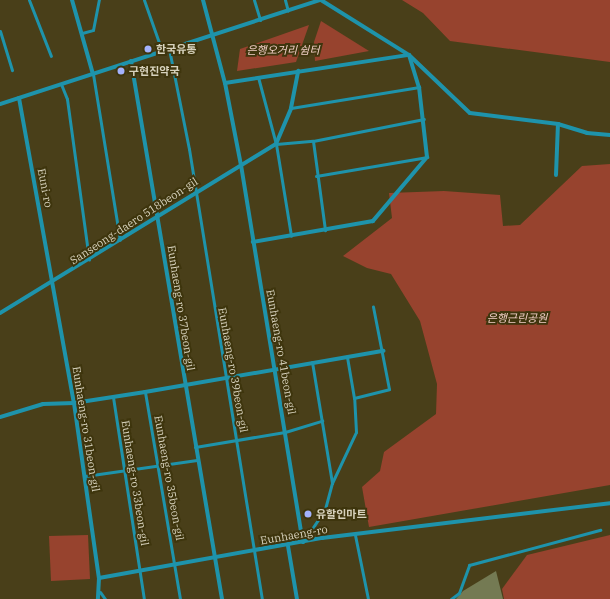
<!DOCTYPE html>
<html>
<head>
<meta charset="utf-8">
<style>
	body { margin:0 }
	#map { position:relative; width:610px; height:599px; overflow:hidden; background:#493f19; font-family:"IBM Plex Serif","Noto Sans KR",serif }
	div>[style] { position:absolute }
	.green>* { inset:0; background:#97432e }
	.building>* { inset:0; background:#747a53 }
	.lane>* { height:3px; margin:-1.5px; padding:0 1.5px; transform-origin:1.5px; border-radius:1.5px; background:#1e93ab }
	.street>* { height:4px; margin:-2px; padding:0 2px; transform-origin:2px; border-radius:2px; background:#1e93ab }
	.dots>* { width:11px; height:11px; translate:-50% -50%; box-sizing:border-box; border:2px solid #3e350d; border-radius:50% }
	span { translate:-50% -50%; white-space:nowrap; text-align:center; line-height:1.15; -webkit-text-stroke:4px #3e350d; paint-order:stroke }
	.poi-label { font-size:11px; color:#d7d2bd; font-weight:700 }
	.left { translate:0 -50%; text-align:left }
	.park-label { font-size:11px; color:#f1cfc7; font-style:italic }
	.street-label { font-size:11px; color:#d7d2bd }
</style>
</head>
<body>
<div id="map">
	<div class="green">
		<div style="clip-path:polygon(402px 0,610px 0,610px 62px,450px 41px,423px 13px)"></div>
		<div style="clip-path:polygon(321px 21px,369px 51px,315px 61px,314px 42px)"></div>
		<div style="clip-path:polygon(309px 25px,296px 62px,237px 71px,240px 49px)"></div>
		<div style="clip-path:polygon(610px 164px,610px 485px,369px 527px,362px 487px,380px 471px,384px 452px,436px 414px,437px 384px,420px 321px,391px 274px,367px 268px,343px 256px,392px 218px,389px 193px,444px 191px,500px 195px,503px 226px,520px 225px,582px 166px)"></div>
		<div style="clip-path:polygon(88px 535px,90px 579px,51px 581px,49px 536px)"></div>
		<div style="clip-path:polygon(610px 535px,610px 599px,504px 599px,502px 589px,527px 555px)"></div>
	</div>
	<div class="building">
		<div style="clip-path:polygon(496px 571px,503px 599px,456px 599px,463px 591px)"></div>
	</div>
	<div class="lane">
		<div style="left:29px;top:0;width:60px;rotate:68.6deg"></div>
		<div style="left:144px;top:0;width:54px;rotate:70.6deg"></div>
		<div style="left:254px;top:0;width:21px;rotate:73deg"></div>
		<div style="left:285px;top:0;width:11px;rotate:75deg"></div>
		<div style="left:0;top:31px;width:41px;rotate:72.9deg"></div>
		<div style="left:82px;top:33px;width:11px;rotate:-15deg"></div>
		<div style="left:93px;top:30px;width:31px;rotate:-79deg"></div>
		<div style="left:169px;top:49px;width:102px;rotate:78.7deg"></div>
		<div style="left:189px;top:149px;width:456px;rotate:80.8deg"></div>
		<div style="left:93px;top:74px;width:168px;rotate:80.8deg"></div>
		<div style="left:258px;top:77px;width:69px;rotate:75deg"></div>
		<div style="left:276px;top:144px;width:93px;rotate:80.7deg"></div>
		<div style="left:61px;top:84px;width:16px;rotate:68deg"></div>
		<div style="left:67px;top:99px;width:162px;rotate:82.2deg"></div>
		<div style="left:291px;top:108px;width:130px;rotate:-9.3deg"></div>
		<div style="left:313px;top:141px;width:90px;rotate:82.3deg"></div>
		<div style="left:276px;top:144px;width:37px;rotate:-5deg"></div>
		<div style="left:313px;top:141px;width:113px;rotate:-11.2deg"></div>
		<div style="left:316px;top:176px;width:113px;rotate:-9.7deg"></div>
		<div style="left:312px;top:362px;width:123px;rotate:80.6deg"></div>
		<div style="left:145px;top:392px;width:210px;rotate:80.4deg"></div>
		<div style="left:113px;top:397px;width:204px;rotate:81.3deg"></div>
		<div style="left:354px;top:398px;width:36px;rotate:-14deg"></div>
		<div style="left:389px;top:389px;width:84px;rotate:-101deg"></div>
		<div style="left:195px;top:447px;width:91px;rotate:-9.5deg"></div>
		<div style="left:285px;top:432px;width:39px;rotate:-17deg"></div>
		<div style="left:85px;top:476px;width:113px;rotate:-8.1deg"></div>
		<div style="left:355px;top:535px;width:65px;rotate:78.5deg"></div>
		<div style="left:303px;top:542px;width:40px;rotate:-56deg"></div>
		<div style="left:325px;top:509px;width:27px;rotate:-75deg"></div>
		<div style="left:332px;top:483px;width:56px;rotate:-64.8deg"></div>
		<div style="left:356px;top:432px;width:34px;rotate:-93deg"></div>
		<div style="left:354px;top:398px;width:42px;rotate:-99.7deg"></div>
		<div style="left:100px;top:592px;width:9px;rotate:54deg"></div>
		<div style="left:451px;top:599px;width:10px;rotate:-37deg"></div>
		<div style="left:459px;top:593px;width:30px;rotate:-70deg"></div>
		<div style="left:469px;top:565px;width:136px;rotate:-15deg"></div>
	</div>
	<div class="street">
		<div style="left:72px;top:0;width:77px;rotate:74.2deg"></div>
		<div style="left:203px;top:0;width:86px;rotate:75.2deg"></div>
		<div style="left:225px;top:83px;width:84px;rotate:79deg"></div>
		<div style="left:241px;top:165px;width:382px;rotate:80.7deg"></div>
		<div style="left:321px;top:0;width:104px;rotate:32deg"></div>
		<div style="left:409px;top:55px;width:84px;rotate:43.6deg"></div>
		<div style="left:470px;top:113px;width:89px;rotate:7.1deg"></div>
		<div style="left:558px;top:124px;width:30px;rotate:17deg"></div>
		<div style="left:587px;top:133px;width:23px;rotate:5deg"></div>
		<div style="left:131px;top:61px;width:546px;rotate:80.4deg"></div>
		<div style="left:225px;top:83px;width:186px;rotate:-8.7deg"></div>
		<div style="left:409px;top:55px;width:34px;rotate:73deg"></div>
		<div style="left:419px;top:87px;width:70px;rotate:83.5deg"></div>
		<div style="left:427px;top:157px;width:84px;rotate:130.2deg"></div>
		<div style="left:373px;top:221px;width:122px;rotate:170.1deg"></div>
		<div style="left:19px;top:98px;width:310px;rotate:79.8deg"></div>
		<div style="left:74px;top:403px;width:177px;rotate:81.9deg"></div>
		<div style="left:99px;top:578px;width:21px;rotate:93deg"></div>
		<div style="left:0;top:104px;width:336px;rotate:-18deg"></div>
		<div style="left:556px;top:175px;width:51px;rotate:-87.8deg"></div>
		<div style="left:0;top:313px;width:324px;rotate:-31.5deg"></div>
		<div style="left:276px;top:144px;width:39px;rotate:-67deg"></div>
		<div style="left:291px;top:108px;width:38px;rotate:-79deg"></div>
		<div style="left:0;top:417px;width:45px;rotate:-16.8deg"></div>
		<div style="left:43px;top:404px;width:31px;rotate:-2deg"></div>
		<div style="left:74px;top:403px;width:72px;rotate:-8.8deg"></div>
		<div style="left:145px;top:392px;width:242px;rotate:-9.8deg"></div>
		<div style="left:288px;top:546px;width:54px;rotate:80.4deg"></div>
		<div style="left:99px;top:578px;width:227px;rotate:-10.2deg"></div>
		<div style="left:322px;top:538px;width:290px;rotate:-6.9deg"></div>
	</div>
	<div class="dots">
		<div style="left:148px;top:49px;background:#a4b2fc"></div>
		<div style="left:121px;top:71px;background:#a4b2fc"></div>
		<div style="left:308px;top:514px;background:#a4b2fc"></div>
	</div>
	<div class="poi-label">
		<span class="left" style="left:156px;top:49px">한국유통</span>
		<span class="left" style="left:129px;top:71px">구현진약국</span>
		<span class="left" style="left:316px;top:514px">유할인마트</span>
	</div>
	<div class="park-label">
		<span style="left:283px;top:50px">은행오거리 쉼터</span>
		<span style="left:517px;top:318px">은행근린공원</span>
	</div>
	<div class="street-label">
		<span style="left:45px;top:188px;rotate:79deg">Euni-ro</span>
		<span style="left:134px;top:221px;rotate:-33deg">Sanseong-daero 518beon-gil</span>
		<span style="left:181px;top:308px;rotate:81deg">Eunhaeng-ro 37beon-gil</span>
		<span style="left:281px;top:352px;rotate:80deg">Eunhaeng-ro 41beon-gil</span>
		<span style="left:233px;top:370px;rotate:80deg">Eunhaeng-ro 39beon-gil</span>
		<span style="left:86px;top:429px;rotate:81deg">Eunhaeng-ro 31beon-gil</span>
		<span style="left:169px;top:478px;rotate:80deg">Eunhaeng-ro 35beon-gil</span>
		<span style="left:135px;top:483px;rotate:81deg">Eunhaeng-ro 33beon-gil</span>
		<span style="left:294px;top:535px;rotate:-10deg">Eunhaeng-ro</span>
	</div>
</div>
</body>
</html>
